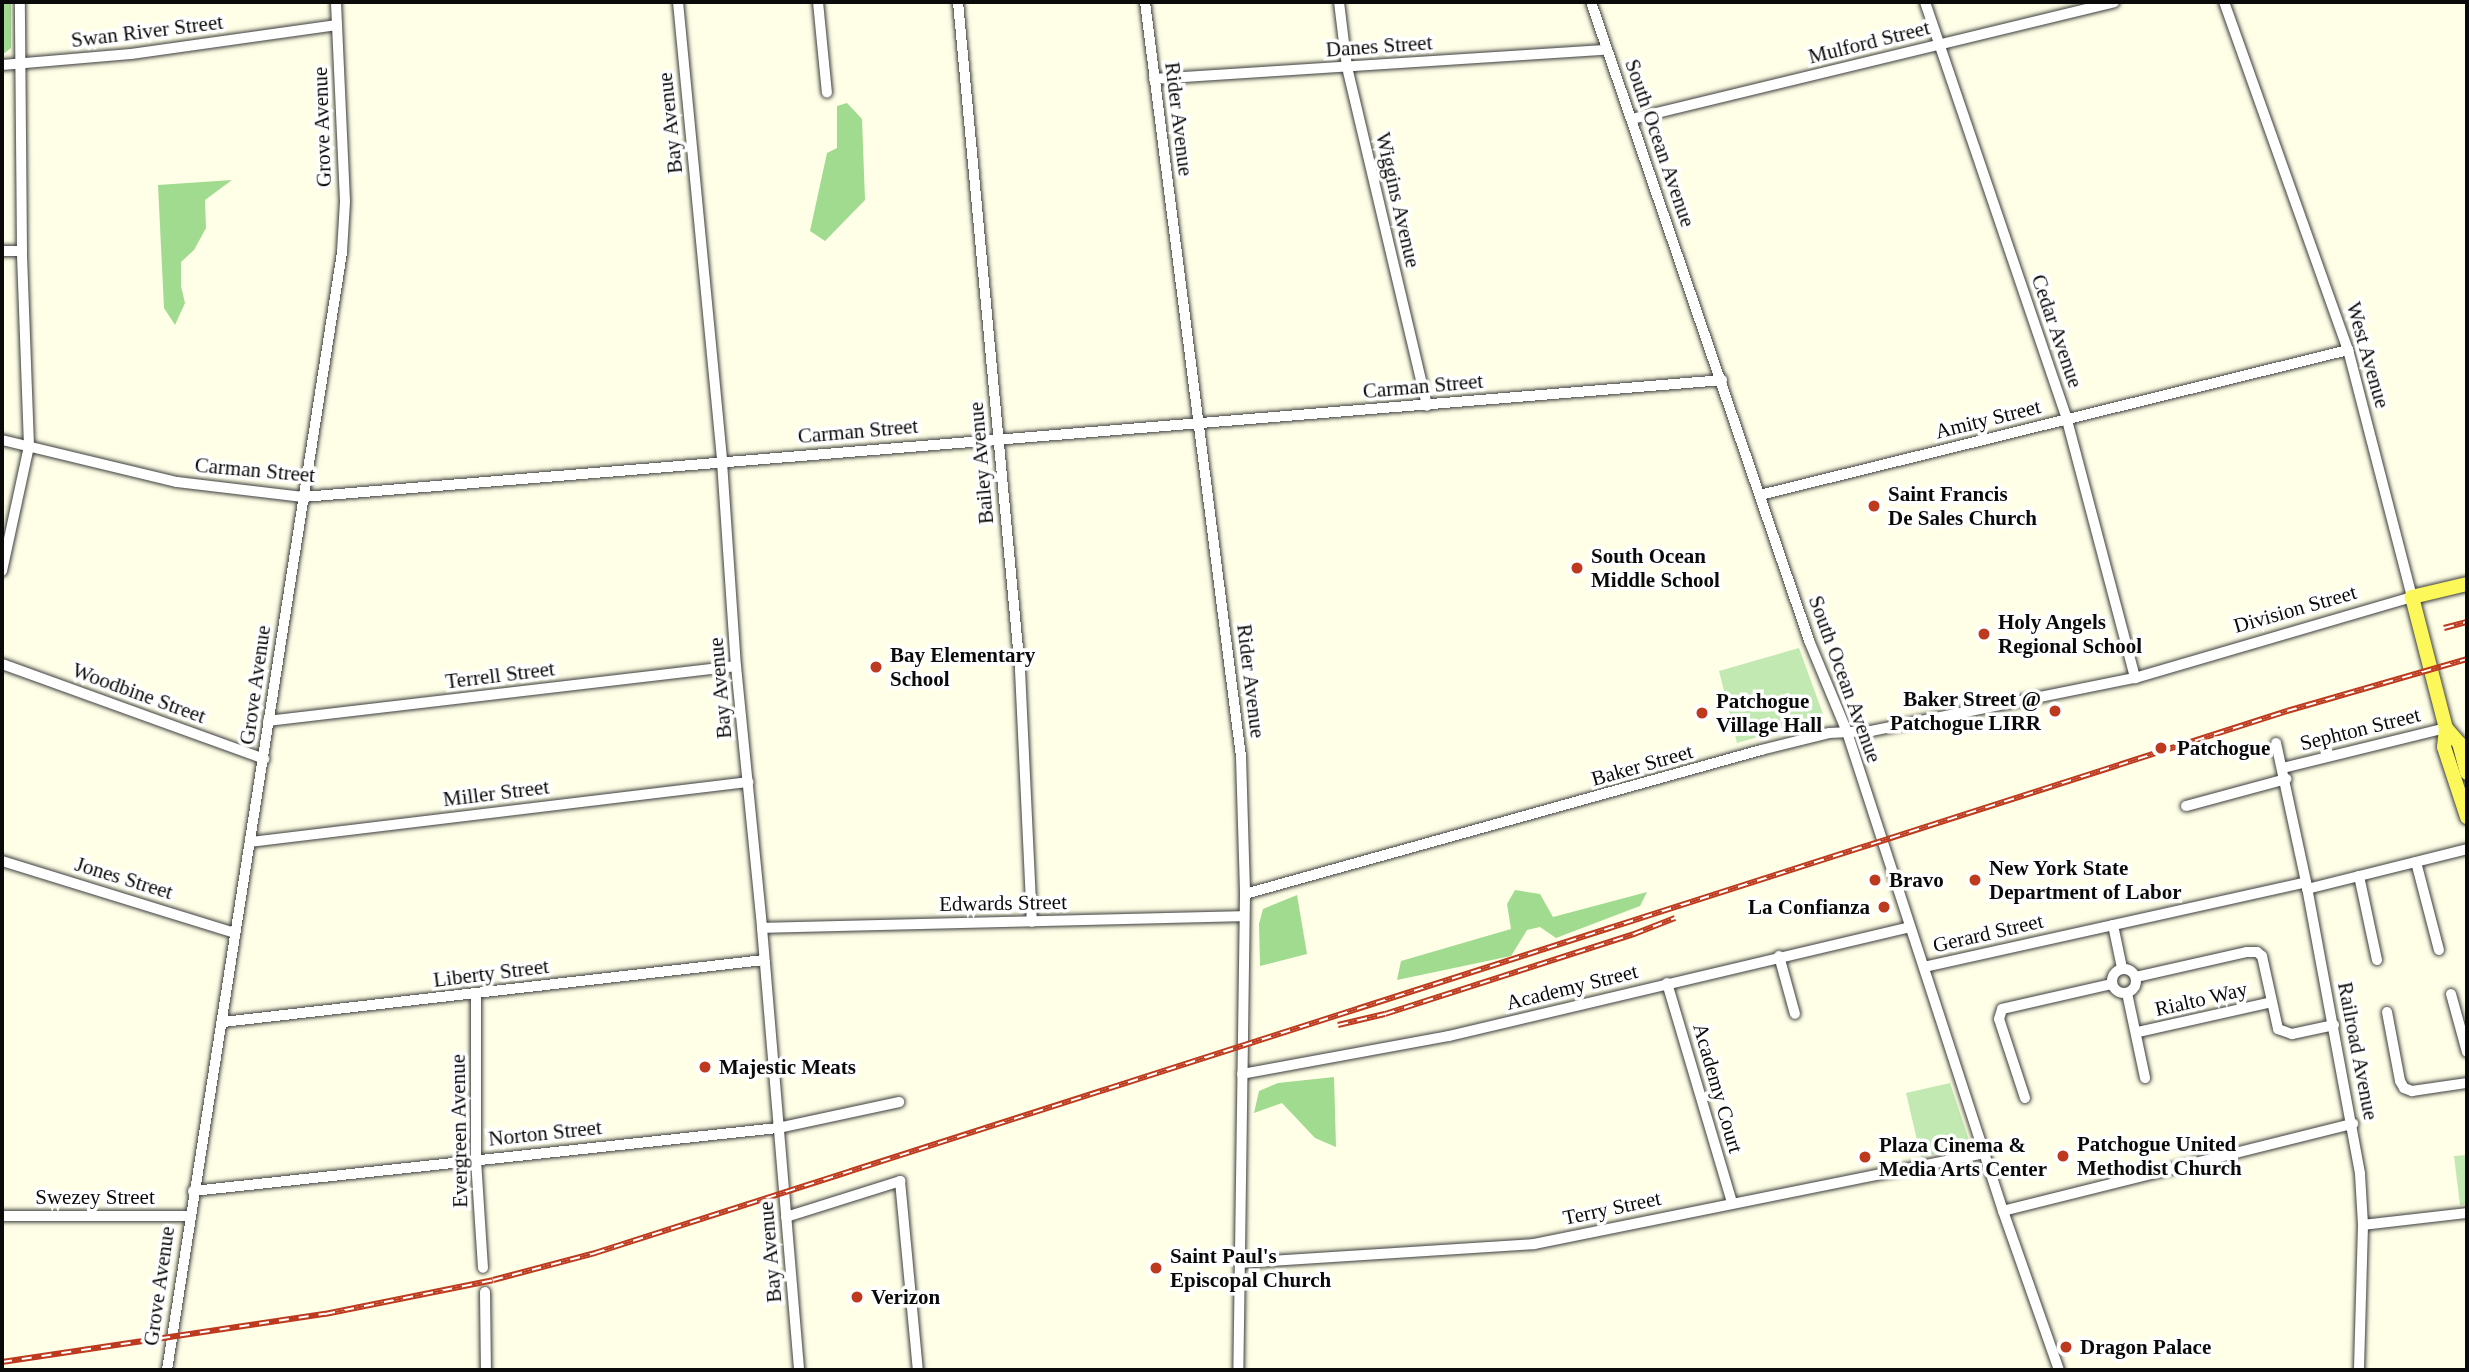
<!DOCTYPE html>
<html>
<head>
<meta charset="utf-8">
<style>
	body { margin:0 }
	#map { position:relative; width:2469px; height:1372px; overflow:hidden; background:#ffffe7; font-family:Georgia,serif }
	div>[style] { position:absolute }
	.green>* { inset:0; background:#c2e9b1 }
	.forest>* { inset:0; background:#a1db90 }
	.roads { filter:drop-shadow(0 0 2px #3d3d3d) drop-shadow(0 0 2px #3d3d3d) }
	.minor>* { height:10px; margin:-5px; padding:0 5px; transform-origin:5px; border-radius:5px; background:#fff }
	.minor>.ring { margin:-5px; padding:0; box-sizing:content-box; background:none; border:10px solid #fff; border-radius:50% }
	.major>* { height:14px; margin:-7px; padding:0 7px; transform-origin:7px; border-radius:7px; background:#fdf859 }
	.rail>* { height:6px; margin-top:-3px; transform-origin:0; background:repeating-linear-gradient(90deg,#fff 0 10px,#bd3a1f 0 20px); box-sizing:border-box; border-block:2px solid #bd3a1f }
	.dots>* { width:19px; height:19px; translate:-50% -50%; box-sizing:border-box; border:4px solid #fff; border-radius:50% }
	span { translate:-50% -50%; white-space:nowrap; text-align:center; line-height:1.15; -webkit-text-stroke:7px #fff; paint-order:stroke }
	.street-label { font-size:21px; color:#0a0a0a }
	.poi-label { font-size:21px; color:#0a0a0a; font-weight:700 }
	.left { translate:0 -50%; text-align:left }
	.right { translate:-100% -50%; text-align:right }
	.frame { position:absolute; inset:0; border:4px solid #0a0a0a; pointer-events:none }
</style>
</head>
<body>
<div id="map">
	<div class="green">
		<div style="clip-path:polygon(1799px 648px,1823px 714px,1820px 719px,1737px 743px,1719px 671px)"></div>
		<div style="clip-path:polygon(1950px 1083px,1971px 1146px,1921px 1157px,1906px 1093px)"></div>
		<div style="clip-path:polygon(2467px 1155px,2467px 1204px,2460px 1205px,2454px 1156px)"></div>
	</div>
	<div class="forest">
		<div style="clip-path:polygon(2px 2px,11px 2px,11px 48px,2px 55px)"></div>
		<div style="clip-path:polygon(847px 103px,862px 119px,865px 200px,825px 241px,810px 231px,827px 153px,837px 148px,837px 106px)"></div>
		<div style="clip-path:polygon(232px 180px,205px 200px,206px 228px,194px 250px,181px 262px,181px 286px,185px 303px,175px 325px,164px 308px,158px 185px)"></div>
		<div style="clip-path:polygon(1515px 890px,1540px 894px,1553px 917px,1647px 892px,1640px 906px,1556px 938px,1540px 927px,1527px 930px,1511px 956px,1397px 980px,1401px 961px,1511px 929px,1507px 904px)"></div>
		<div style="clip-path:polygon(1297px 895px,1307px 954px,1260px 966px,1259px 924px,1263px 909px)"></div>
		<div style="clip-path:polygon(1334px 1077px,1336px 1147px,1315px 1138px,1282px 1103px,1254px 1113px,1259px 1091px,1278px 1083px)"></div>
	</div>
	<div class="roads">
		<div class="minor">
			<div style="left:678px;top:2px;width:462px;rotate:84.5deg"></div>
			<div style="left:722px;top:462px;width:204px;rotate:86.1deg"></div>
			<div style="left:736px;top:666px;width:263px;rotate:84.3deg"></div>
			<div style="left:762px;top:928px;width:444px;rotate:85.2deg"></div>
			<div style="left:818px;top:2px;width:91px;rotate:84.4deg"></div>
			<div style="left:958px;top:2px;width:671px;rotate:84.7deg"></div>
			<div style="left:1020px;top:670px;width:252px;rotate:87.3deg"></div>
			<div style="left:1145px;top:2px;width:761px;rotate:82.75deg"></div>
			<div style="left:1241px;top:757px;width:137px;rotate:88.3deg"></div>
			<div style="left:1245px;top:894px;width:476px;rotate:90.8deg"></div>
			<div style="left:1339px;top:2px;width:65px;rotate:83deg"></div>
			<div style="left:1347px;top:67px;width:348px;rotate:76.7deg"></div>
			<div style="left:1591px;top:2px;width:677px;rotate:71.14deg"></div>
			<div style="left:1810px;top:643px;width:96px;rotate:67.4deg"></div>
			<div style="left:1847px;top:732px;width:504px;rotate:71.96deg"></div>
			<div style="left:2003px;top:1211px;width:169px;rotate:70.6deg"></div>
			<div style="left:1925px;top:2px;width:441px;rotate:71.2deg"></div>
			<div style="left:2067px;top:420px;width:267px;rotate:75.2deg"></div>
			<div style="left:2px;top:65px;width:129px;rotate:-4.9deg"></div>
			<div style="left:131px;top:54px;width:208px;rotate:-8deg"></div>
			<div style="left:1154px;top:79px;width:454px;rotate:-3.7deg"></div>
			<div style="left:1632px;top:119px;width:496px;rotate:-13.6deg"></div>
			<div style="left:2px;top:251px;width:20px"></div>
			<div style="left:2px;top:440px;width:180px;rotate:13.5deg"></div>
			<div style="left:177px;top:482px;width:127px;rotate:6.8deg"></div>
			<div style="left:303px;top:497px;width:1424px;rotate:-4.71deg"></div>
			<div style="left:1760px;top:495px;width:606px;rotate:-13.85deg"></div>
			<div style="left:2px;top:571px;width:128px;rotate:-77.8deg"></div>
			<div style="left:29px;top:446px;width:195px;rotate:-92.1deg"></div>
			<div style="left:22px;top:251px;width:249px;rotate:-90.5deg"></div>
			<div style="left:2px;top:664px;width:279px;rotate:19.9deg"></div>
			<div style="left:268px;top:721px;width:471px;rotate:-6.7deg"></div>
			<div style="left:2276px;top:743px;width:142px;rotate:77.8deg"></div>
			<div style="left:2306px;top:882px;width:297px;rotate:79.5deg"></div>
			<div style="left:2360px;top:1174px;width:51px;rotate:86.6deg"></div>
			<div style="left:2363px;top:1225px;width:145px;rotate:91.6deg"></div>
			<div style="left:2283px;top:768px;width:168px;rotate:-13.8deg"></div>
			<div style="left:2186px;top:806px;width:104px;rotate:-15.1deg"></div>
			<div style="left:250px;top:842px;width:502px;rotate:-6.87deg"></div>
			<div style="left:2px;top:861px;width:243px;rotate:17.2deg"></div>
			<div style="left:2416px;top:862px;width:91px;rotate:75.4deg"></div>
			<div style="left:2359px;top:876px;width:86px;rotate:77.9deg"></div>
			<div style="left:2307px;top:889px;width:165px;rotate:-14deg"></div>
			<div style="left:1245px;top:894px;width:536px;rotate:-15.59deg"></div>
			<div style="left:1761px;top:750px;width:70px;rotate:-14deg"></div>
			<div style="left:1829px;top:733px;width:42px;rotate:-2.7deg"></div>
			<div style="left:1871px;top:731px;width:269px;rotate:-11.4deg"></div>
			<div style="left:2135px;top:678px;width:289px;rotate:-16.3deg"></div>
			<div style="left:2412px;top:597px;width:255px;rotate:-104.5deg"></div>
			<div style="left:2348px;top:350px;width:369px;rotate:-109.6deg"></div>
			<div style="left:2113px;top:925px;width:44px;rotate:78.2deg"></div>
			<div style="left:762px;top:928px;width:482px;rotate:-1.4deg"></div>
			<div style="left:1779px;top:956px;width:60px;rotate:74.6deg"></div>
			<div style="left:1924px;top:967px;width:391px;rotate:-12.5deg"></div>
			<div class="ring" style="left:2112px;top:969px;width:14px;height:14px"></div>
			<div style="left:2136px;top:977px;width:114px;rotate:-12.7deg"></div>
			<div style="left:2247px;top:952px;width:10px"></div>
			<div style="left:2257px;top:952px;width:6px;rotate:39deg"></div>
			<div style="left:2262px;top:956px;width:75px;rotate:77.6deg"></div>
			<div style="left:2278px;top:1029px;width:15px;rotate:20deg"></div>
			<div style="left:2292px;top:1034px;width:43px;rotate:-12.1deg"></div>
			<div style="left:1667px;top:983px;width:229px;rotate:73.5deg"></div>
			<div style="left:2127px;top:993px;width:87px;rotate:78deg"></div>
			<div style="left:476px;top:994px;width:166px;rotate:90deg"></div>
			<div style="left:476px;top:1160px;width:108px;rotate:86.3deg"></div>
			<div style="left:2451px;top:994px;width:60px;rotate:74.6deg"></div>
			<div style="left:2387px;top:1012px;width:70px;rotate:79.3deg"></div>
			<div style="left:2400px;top:1081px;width:8px;rotate:60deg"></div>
			<div style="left:2404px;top:1088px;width:9px;rotate:21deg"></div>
			<div style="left:2412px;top:1091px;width:56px;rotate:-8.3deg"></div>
			<div style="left:223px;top:1022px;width:545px;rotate:-6.54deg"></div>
			<div style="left:2138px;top:1032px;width:137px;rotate:-12.6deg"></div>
			<div style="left:1242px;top:1074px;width:210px;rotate:-10.4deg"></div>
			<div style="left:1449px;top:1036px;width:473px;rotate:-13.3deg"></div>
			<div style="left:2025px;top:1098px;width:83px;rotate:-108.2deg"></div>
			<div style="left:1999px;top:1019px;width:10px;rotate:-73deg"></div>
			<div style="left:2002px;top:1009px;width:113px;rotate:-12.8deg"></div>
			<div style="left:193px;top:1191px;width:588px;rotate:-6.15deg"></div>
			<div style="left:778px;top:1128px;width:124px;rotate:-12.1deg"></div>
			<div style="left:2003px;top:1211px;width:361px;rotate:-14deg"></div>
			<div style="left:2px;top:1216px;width:187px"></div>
			<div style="left:786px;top:1217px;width:120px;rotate:-17.5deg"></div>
			<div style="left:900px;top:1181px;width:190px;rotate:84.6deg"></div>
			<div style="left:2363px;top:1225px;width:105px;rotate:-6.6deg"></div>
			<div style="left:1240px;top:1263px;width:295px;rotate:-3.7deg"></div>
			<div style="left:1534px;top:1244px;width:461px;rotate:-11.4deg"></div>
			<div style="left:485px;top:1292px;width:78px;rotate:89.3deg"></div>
			<div style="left:167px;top:1370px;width:1132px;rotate:-81.1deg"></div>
			<div style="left:342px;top:252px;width:51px;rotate:-86.6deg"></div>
			<div style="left:345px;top:201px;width:199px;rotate:-92.6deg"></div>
		</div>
		<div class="major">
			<div style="left:2467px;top:584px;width:57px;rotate:166.7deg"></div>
			<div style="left:2412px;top:597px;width:135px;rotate:75.5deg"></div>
			<div style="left:2446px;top:728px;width:19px;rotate:96deg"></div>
			<div style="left:2444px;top:747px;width:74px;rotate:71.8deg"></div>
			<div style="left:2446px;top:728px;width:20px;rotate:49deg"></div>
			<div style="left:2459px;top:743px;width:31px;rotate:75deg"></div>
		</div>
	</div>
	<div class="rail">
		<div style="left:2444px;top:628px;width:24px;rotate:-15deg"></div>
		<div style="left:1338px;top:1025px;width:48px;rotate:-13.2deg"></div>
		<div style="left:1385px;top:1014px;width:262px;rotate:-17.8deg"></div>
		<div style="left:1634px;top:934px;width:44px;rotate:-21.3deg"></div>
		<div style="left:2px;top:1362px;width:327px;rotate:-8.5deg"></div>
		<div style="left:325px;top:1314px;width:171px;rotate:-11.4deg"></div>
		<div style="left:493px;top:1280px;width:106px;rotate:-14.8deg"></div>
		<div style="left:595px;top:1253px;width:1777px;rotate:-17.76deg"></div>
		<div style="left:2287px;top:711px;width:187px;rotate:-16.1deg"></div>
	</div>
	<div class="dots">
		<div style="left:1874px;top:506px;background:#bd3a1f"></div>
		<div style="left:1577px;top:568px;background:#bd3a1f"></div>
		<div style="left:1984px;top:634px;background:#bd3a1f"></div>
		<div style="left:876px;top:667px;background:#bd3a1f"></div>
		<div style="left:2055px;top:711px;background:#bd3a1f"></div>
		<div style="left:1702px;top:713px;background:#bd3a1f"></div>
		<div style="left:2161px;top:748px;background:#bd3a1f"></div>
		<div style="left:1875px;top:880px;background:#bd3a1f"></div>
		<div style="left:1975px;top:880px;background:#bd3a1f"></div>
		<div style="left:1884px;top:907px;background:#bd3a1f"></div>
		<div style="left:705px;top:1067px;background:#bd3a1f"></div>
		<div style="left:2063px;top:1156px;background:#bd3a1f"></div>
		<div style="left:1865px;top:1157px;background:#bd3a1f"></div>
		<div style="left:1156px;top:1268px;background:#bd3a1f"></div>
		<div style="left:857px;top:1297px;background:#bd3a1f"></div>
		<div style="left:2066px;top:1347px;background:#bd3a1f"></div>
	</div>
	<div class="street-label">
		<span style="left:147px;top:31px;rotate:-7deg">Swan River Street</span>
		<span style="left:1869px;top:42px;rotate:-14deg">Mulford Street</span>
		<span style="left:1379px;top:46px;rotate:-4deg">Danes Street</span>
		<span style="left:1179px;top:119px;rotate:83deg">Rider Avenue</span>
		<span style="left:670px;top:123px;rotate:-96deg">Bay Avenue</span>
		<span style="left:322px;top:127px;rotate:-92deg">Grove Avenue</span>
		<span style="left:1660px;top:143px;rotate:71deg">South Ocean Avenue</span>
		<span style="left:1398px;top:200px;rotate:77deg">Wiggins Avenue</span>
		<span style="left:2057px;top:331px;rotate:71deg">Cedar Avenue</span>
		<span style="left:2368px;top:355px;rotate:74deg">West Avenue</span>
		<span style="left:1423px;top:386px;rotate:-5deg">Carman Street</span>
		<span style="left:1988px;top:419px;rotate:-14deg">Amity Street</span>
		<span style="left:858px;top:431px;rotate:-5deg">Carman Street</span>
		<span style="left:981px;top:463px;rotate:-95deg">Bailey Avenue</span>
		<span style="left:255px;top:470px;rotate:5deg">Carman Street</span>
		<span style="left:2295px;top:609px;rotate:-16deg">Division Street</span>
		<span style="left:500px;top:675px;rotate:-7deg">Terrell Street</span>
		<span style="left:1845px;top:679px;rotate:70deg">South Ocean Avenue</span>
		<span style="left:1251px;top:681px;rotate:83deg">Rider Avenue</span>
		<span style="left:255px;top:685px;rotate:-82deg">Grove Avenue</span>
		<span style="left:720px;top:688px;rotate:-95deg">Bay Avenue</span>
		<span style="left:139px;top:693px;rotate:20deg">Woodbine Street</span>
		<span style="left:2360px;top:729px;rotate:-14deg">Sephton Street</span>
		<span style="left:1642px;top:765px;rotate:-16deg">Baker Street</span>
		<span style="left:496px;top:793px;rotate:-7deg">Miller Street</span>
		<span style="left:124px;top:878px;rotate:17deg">Jones Street</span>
		<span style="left:1003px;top:903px;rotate:-1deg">Edwards Street</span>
		<span style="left:1988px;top:933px;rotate:-13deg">Gerard Street</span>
		<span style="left:491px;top:973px;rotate:-7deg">Liberty Street</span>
		<span style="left:1572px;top:987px;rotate:-14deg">Academy Street</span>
		<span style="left:2201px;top:999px;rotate:-13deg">Rialto Way</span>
		<span style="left:2358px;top:1051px;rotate:79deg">Railroad Avenue</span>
		<span style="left:1718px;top:1088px;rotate:74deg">Academy Court</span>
		<span style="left:459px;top:1131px;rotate:-91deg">Evergreen Avenue</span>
		<span style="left:545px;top:1133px;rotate:-6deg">Norton Street</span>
		<span style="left:95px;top:1197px">Swezey Street</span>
		<span style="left:1612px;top:1208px;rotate:-12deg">Terry Street</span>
		<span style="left:770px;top:1252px;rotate:-95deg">Bay Avenue</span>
		<span style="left:159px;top:1286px;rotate:-82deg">Grove Avenue</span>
	</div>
	<div class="poi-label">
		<span class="left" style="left:1888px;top:506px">Saint Francis<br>De Sales Church</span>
		<span class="left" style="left:1591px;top:568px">South Ocean<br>Middle School</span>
		<span class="left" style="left:1998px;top:634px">Holy Angels<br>Regional School</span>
		<span class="left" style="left:890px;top:667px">Bay Elementary<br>School</span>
		<span class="right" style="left:2041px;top:711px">Baker Street @<br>Patchogue LIRR</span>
		<span class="left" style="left:1716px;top:713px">Patchogue<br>Village Hall</span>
		<span class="left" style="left:2177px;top:748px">Patchogue</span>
		<span class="left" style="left:1989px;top:880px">New York State<br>Department of Labor</span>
		<span class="left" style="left:1889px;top:880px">Bravo</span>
		<span class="right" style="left:1870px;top:907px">La Confianza</span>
		<span class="left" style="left:719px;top:1067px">Majestic Meats</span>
		<span class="left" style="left:2077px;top:1156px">Patchogue United<br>Methodist Church</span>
		<span class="left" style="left:1879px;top:1157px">Plaza Cinema &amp;<br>Media Arts Center</span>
		<span class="left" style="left:1170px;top:1268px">Saint Paul's<br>Episcopal Church</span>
		<span class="left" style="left:871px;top:1297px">Verizon</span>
		<span class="left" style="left:2080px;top:1347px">Dragon Palace</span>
	</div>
	<div class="frame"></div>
</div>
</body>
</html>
